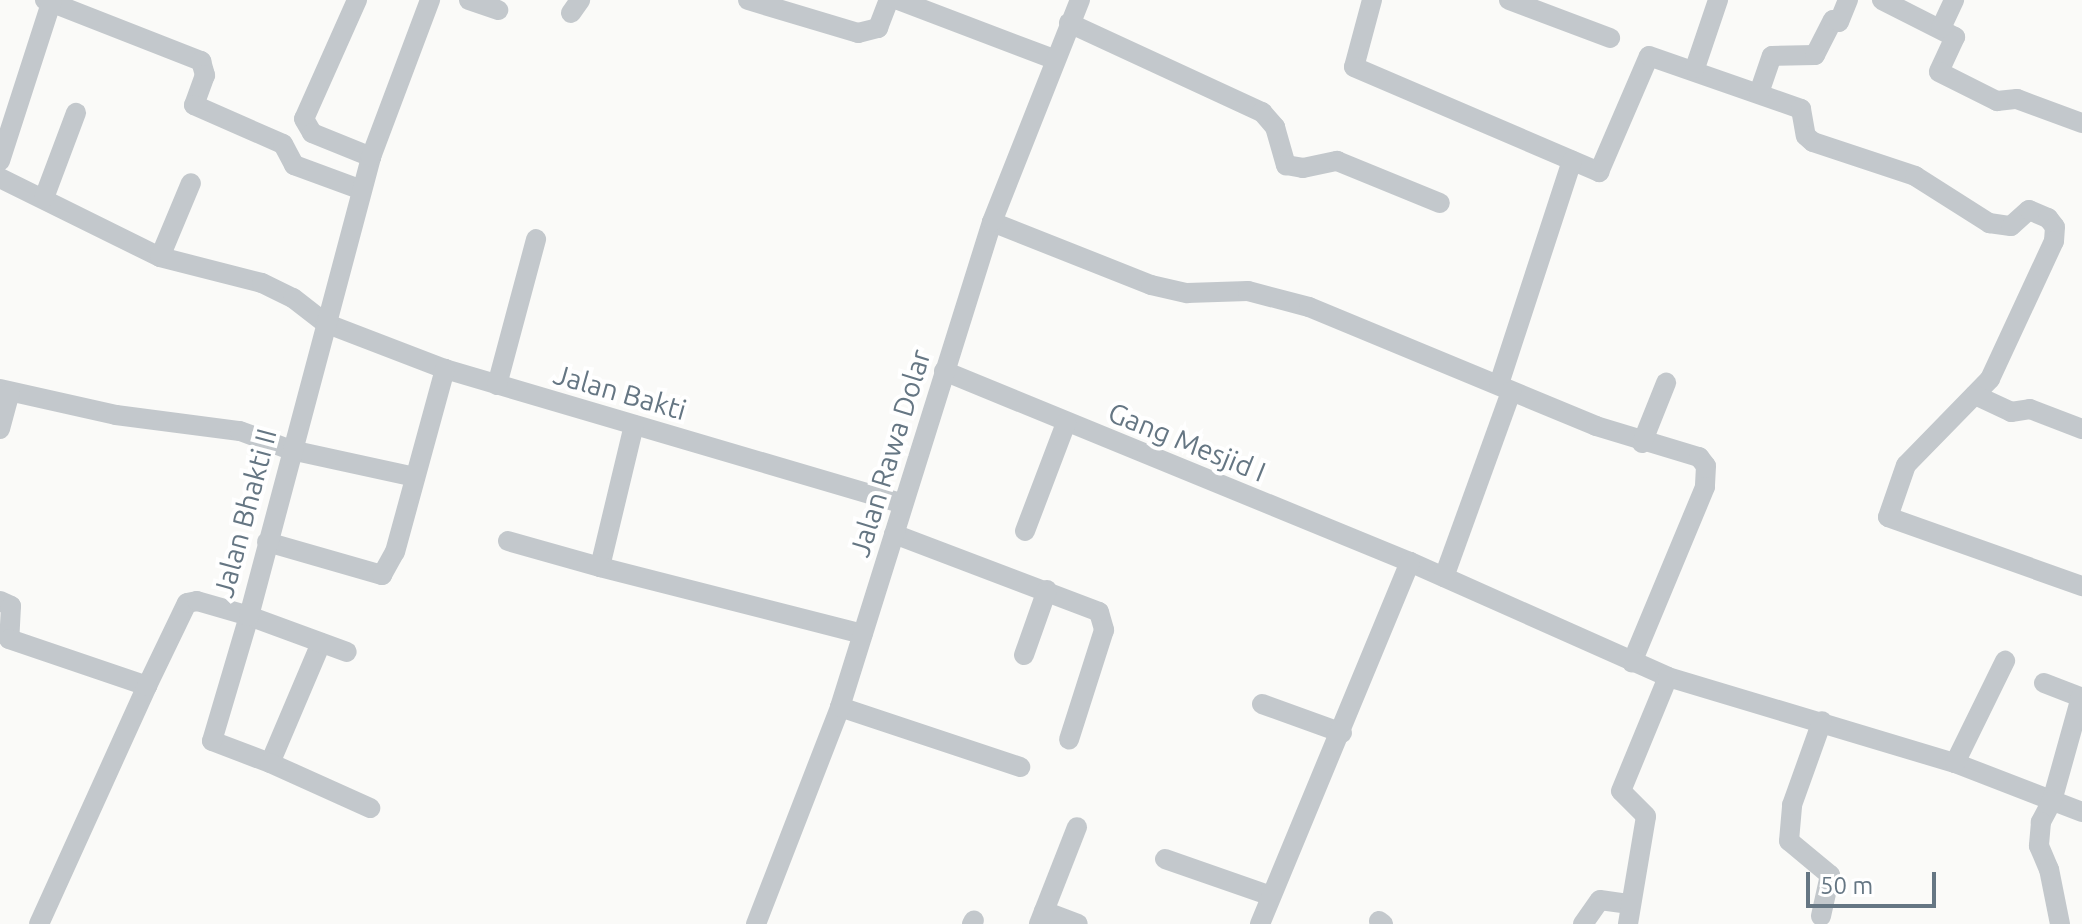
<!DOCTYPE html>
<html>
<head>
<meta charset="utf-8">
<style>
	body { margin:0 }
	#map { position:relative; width:2082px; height:924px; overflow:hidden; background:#fafaf8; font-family:Ubuntu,sans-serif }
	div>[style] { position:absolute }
	.minor>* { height:20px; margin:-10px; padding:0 10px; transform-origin:10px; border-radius:10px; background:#c3c8cc }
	span { translate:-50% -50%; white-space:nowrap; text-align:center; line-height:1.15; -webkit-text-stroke:8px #fff; paint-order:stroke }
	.street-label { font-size:28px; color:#657683 }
	.scale { position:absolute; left:1806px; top:872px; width:130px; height:36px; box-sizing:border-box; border:4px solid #657683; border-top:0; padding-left:10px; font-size:24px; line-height:28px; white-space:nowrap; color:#657683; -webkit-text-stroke:6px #fff; paint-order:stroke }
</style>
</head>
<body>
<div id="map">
	<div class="minor">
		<div style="left:45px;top:0;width:168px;rotate:21.4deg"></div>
		<div style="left:201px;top:61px;width:15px;rotate:74deg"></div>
		<div style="left:205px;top:75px;width:32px;rotate:110deg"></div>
		<div style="left:194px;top:105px;width:97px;rotate:23.7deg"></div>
		<div style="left:283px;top:144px;width:24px;rotate:62deg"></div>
		<div style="left:294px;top:165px;width:72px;rotate:20.2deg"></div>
		<div style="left:357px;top:0;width:130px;rotate:114deg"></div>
		<div style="left:304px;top:119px;width:16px;rotate:60deg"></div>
		<div style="left:312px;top:133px;width:64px;rotate:22.1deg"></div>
		<div style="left:469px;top:0;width:31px;rotate:19deg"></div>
		<div style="left:748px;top:0;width:115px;rotate:16.7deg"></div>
		<div style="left:858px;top:33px;width:21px;rotate:-14deg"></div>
		<div style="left:878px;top:28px;width:30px;rotate:-69deg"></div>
		<div style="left:898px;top:0;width:166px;rotate:20.8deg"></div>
		<div style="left:1372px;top:0;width:69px;rotate:105deg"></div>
		<div style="left:1354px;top:67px;width:267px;rotate:23.2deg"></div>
		<div style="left:1599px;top:172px;width:126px;rotate:-66.7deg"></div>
		<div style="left:1649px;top:56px;width:161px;rotate:19.2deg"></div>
		<div style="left:1801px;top:109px;width:27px;rotate:80deg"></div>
		<div style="left:1806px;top:136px;width:9px;rotate:41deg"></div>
		<div style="left:1813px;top:142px;width:108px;rotate:18.4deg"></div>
		<div style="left:1915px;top:176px;width:88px;rotate:32.4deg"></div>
		<div style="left:1989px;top:223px;width:22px;rotate:8deg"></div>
		<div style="left:2011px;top:226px;width:24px;rotate:-42deg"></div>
		<div style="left:2029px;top:210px;width:21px;rotate:23deg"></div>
		<div style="left:2048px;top:218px;width:11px;rotate:52deg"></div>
		<div style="left:2055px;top:227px;width:14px;rotate:94deg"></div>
		<div style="left:2054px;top:241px;width:152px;rotate:114.9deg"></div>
		<div style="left:1990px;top:379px;width:120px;rotate:134.3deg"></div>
		<div style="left:1906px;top:465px;width:55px;rotate:109.1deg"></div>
		<div style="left:1888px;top:517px;width:206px;rotate:19.6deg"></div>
		<div style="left:1509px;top:0;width:108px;rotate:20.6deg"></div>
		<div style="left:1882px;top:0;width:82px;rotate:26.9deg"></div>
		<div style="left:1955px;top:37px;width:38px;rotate:115deg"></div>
		<div style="left:1939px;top:72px;width:65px;rotate:26.6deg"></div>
		<div style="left:1997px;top:101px;width:20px;rotate:-6deg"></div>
		<div style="left:2017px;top:99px;width:69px;rotate:20.3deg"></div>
		<div style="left:571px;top:13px;width:16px;rotate:-55deg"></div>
		<div style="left:1069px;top:23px;width:213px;rotate:24.8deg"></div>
		<div style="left:1262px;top:112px;width:20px;rotate:49deg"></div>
		<div style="left:1275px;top:127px;width:40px;rotate:74deg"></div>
		<div style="left:1286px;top:165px;width:17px;rotate:10deg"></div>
		<div style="left:1303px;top:168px;width:35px;rotate:-12deg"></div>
		<div style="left:1337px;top:161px;width:111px;rotate:22.2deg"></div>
		<div style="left:1941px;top:28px;width:31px;rotate:-65deg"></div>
		<div style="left:1695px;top:68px;width:72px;rotate:-71.3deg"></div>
		<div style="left:1759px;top:93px;width:39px;rotate:-71deg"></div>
		<div style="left:1772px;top:56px;width:43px;rotate:-1.3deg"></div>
		<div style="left:1815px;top:55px;width:39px;rotate:-63deg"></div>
		<div style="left:1833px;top:20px;width:6px;rotate:18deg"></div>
		<div style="left:1839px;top:22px;width:24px;rotate:-68deg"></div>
		<div style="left:0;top:161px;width:169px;rotate:-72.1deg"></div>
		<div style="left:0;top:178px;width:178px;rotate:26.3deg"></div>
		<div style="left:160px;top:257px;width:105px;rotate:14.3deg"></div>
		<div style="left:262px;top:283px;width:34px;rotate:26deg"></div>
		<div style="left:293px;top:298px;width:41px;rotate:38deg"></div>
		<div style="left:325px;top:323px;width:129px;rotate:21deg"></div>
		<div style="left:445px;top:369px;width:477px;rotate:16.4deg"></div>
		<div style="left:44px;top:198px;width:91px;rotate:-69.4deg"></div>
		<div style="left:992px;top:222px;width:171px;rotate:21.6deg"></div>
		<div style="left:1151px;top:285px;width:37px;rotate:13deg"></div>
		<div style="left:1187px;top:293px;width:61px;rotate:-1.9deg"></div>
		<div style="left:1248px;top:291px;width:63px;rotate:14.7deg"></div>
		<div style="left:1309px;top:307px;width:311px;rotate:22.5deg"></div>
		<div style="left:1596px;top:426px;width:108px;rotate:16.8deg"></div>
		<div style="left:1699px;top:457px;width:11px;rotate:52deg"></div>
		<div style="left:1706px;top:466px;width:21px;rotate:93deg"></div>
		<div style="left:1705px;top:487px;width:190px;rotate:112.6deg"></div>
		<div style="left:160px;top:257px;width:80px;rotate:-67.3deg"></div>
		<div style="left:944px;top:371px;width:504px;rotate:22.29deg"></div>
		<div style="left:1410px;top:562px;width:282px;rotate:24deg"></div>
		<div style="left:1668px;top:677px;width:300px;rotate:16.7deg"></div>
		<div style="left:1955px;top:763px;width:136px;rotate:21.1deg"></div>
		<div style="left:1499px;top:384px;width:235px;rotate:-71.9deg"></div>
		<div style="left:497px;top:385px;width:151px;rotate:-75deg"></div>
		<div style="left:0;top:389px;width:119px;rotate:12.6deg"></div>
		<div style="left:116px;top:415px;width:125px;rotate:7.4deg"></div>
		<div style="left:240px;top:431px;width:54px;rotate:20.4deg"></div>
		<div style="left:291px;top:450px;width:127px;rotate:12.3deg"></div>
		<div style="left:1975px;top:395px;width:40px;rotate:25deg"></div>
		<div style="left:2011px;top:412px;width:19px;rotate:-9deg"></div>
		<div style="left:2030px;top:409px;width:56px;rotate:21deg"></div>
		<div style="left:634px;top:425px;width:146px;rotate:103.5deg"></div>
		<div style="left:600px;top:567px;width:271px;rotate:14.3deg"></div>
		<div style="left:0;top:429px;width:38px;rotate:-75deg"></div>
		<div style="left:1642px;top:443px;width:65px;rotate:-68.2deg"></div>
		<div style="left:1025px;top:531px;width:116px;rotate:-69.2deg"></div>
		<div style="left:894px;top:534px;width:219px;rotate:20.8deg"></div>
		<div style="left:1099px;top:612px;width:19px;rotate:74deg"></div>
		<div style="left:1104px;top:630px;width:115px;rotate:107.7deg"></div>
		<div style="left:508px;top:541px;width:96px;rotate:15.8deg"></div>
		<div style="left:267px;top:542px;width:120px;rotate:16deg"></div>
		<div style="left:382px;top:575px;width:26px;rotate:-61deg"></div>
		<div style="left:395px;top:552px;width:190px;rotate:-74.7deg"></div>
		<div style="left:1444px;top:577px;width:197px;rotate:-70.1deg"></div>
		<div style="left:0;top:601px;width:12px;rotate:24deg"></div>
		<div style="left:11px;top:606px;width:33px;rotate:93deg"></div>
		<div style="left:9px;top:639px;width:146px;rotate:18.8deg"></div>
		<div style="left:147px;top:686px;width:261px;rotate:114.4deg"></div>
		<div style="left:321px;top:643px;width:130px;rotate:113deg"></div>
		<div style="left:270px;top:763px;width:62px;rotate:-159.2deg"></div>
		<div style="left:212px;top:741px;width:130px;rotate:-73.5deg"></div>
		<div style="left:249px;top:616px;width:104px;rotate:20.2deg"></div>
		<div style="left:1024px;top:655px;width:69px;rotate:-70.5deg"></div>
		<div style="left:2044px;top:683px;width:40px;rotate:21deg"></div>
		<div style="left:2081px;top:697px;width:108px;rotate:105.6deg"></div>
		<div style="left:2052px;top:801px;width:24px;rotate:118deg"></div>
		<div style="left:2041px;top:822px;width:24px;rotate:95deg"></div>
		<div style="left:2039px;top:846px;width:25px;rotate:67deg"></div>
		<div style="left:2049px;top:869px;width:56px;rotate:78.7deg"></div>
		<div style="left:147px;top:686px;width:92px;rotate:-64.3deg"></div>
		<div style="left:187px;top:603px;width:10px;rotate:-11deg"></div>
		<div style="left:197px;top:601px;width:54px;rotate:16.1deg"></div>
		<div style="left:249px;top:616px;width:475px;rotate:-75.1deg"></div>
		<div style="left:371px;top:157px;width:168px;rotate:-69.4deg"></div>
		<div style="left:1262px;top:704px;width:85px;rotate:19.9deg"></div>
		<div style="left:840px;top:707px;width:190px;rotate:18.4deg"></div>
		<div style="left:270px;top:763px;width:110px;rotate:24.2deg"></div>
		<div style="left:1955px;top:763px;width:114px;rotate:-63.9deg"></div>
		<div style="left:1165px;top:859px;width:112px;rotate:19.2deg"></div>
		<div style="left:1044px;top:911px;width:36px;rotate:21deg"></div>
		<div style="left:1821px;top:916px;width:42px;rotate:-77.6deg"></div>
		<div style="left:1830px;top:875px;width:53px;rotate:-140.3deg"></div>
		<div style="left:1789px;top:841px;width:36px;rotate:-85deg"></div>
		<div style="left:1792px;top:805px;width:89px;rotate:-70.3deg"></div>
		<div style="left:1379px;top:921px;width:5px;rotate:37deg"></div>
		<div style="left:756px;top:924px;width:233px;rotate:-68.8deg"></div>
		<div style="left:840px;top:707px;width:508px;rotate:-72.6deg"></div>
		<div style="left:992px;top:222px;width:239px;rotate:-68.4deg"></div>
		<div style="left:972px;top:924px;width:4px;rotate:-63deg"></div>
		<div style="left:1039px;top:924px;width:104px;rotate:-68.6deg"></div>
		<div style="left:1260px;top:924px;width:392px;rotate:-67.5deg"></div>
		<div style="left:1583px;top:924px;width:29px;rotate:-55deg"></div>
		<div style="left:1600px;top:900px;width:30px;rotate:8deg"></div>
		<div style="left:1628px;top:924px;width:109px;rotate:-80.5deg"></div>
		<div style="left:1646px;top:816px;width:35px;rotate:-135deg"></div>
		<div style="left:1621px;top:791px;width:123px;rotate:-67.6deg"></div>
	</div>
	<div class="street-label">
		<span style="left:620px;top:392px;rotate:16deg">Jalan Bakti</span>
		<span style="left:1187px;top:442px;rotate:22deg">Gang Mesjid I</span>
		<span style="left:890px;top:453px;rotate:-73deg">Jalan Rawa Dolar</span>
		<span style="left:245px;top:513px;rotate:-75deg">Jalan Bhakti II</span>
	</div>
	<div class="scale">50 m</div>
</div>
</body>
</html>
